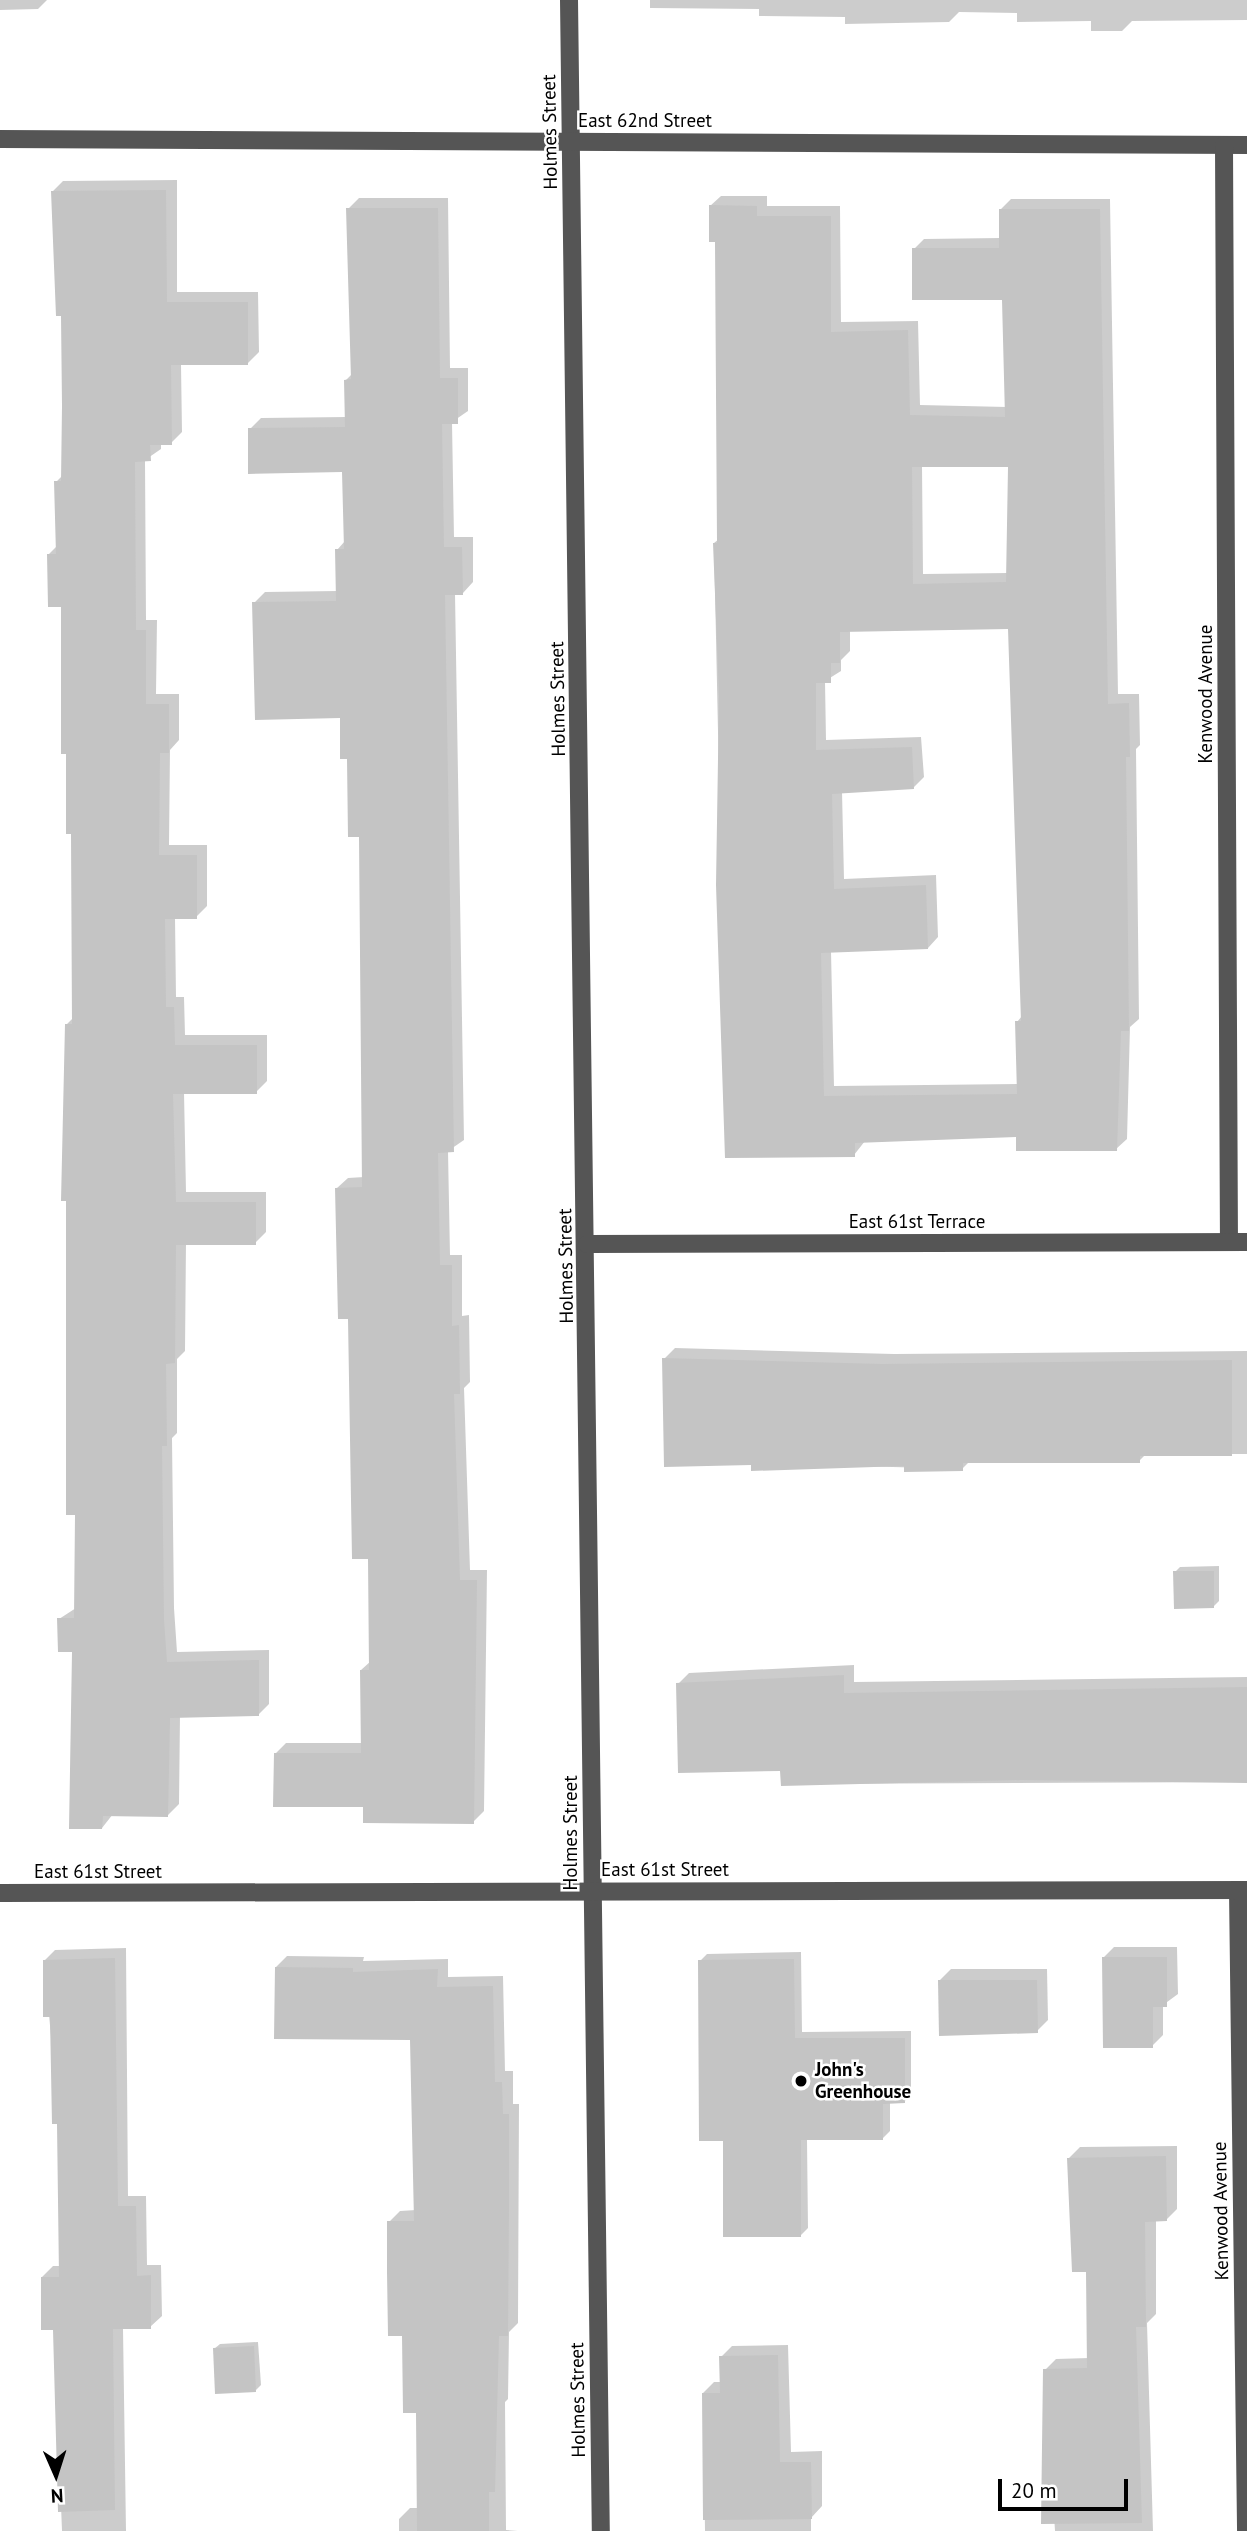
<!DOCTYPE html>
<html>
<head>
<meta charset="utf-8">
<style>
	body { margin:0 }
	#map { position:relative; width:1247px; height:2531px; overflow:hidden; background:#fff; font-family:"PT Sans",sans-serif }
	div>[style] { position:absolute }
	.shadow>* { inset:0; background:#0003 }
	.building>* { inset:0; background:#c4c4c4 }
	.minor>* { height:18px; margin:-9px; padding:0 9px; transform-origin:9px; border-radius:9px; background:#555 }
	.dots>* { width:19px; height:19px; translate:-50% -50%; box-sizing:border-box; border:4px solid #fff; border-radius:50% }
	span { translate:-50% -50%; white-space:nowrap; text-align:center; line-height:1.15; -webkit-text-stroke:5px #fff; paint-order:stroke }
	.street-label { font-size:19px; color:#000 }
	.poi-label { font-size:19px; color:#000; font-weight:700 }
	.left { translate:0 -50%; text-align:left }
	.north { position:absolute; left:21px; top:2440px; width:70px; height:70px; -webkit-text-stroke:5px #fff; paint-order:stroke; rotate:177deg; font-size:19px; font-weight:700; line-height:28px; text-align:center; color:#000 }
	.north::after { content:''; display:block; margin:auto; width:24px; height:32px; background:#000; clip-path:polygon(50% 0,100% 100%,50% 72%,0 100%) }
	.scale { position:absolute; left:998px; top:2479px; width:130px; height:32px; box-sizing:border-box; border:4px solid #000; border-top:0; padding-left:9px; font-size:21px; line-height:24px; white-space:nowrap; color:#000; -webkit-text-stroke:5px #fff; paint-order:stroke }
</style>
</head>
<body>
<div id="map">
	<div class="shadow">
		<div style="clip-path:polygon(0 0,47px 0,38px 9px,0 10px)"></div>
		<div style="clip-path:polygon(650px 0,1247px 0,1247px 20px,1132px 21px,1122px 31px,1091px 31px,1091px 21px,1017px 22px,1017px 13px,959px 12px,949px 22px,845px 24px,845px 17px,759px 16px,759px 9px,650px 8px)"></div>
		<div style="clip-path:polygon(177px 180px,177px 292px,258px 292px,259px 352px,248px 363px,181px 364px,182px 432px,171px 443px,161px 443px,161px 449px,145px 460px,146px 620px,157px 620px,156px 694px,179px 694px,179px 740px,170px 750px,169px 845px,207px 845px,207px 906px,196px 917px,175px 917px,176px 997px,184px 997px,185px 1035px,267px 1035px,267px 1081px,256px 1092px,184px 1092px,186px 1192px,266px 1192px,266px 1232px,255px 1243px,186px 1243px,185px 1351px,177px 1359px,177px 1433px,172px 1438px,174px 1608px,177px 1652px,269px 1650px,269px 1704px,259px 1714px,180px 1716px,179px 1804px,168px 1815px,113px 1814px,102px 1828px,74px 1650px,59px 1619px,76px 1608px,76px 1514px,66px 1025px,73px 1018px,73px 832px,63px 605px,49px 554px,57px 546px,56px 482px,63px 475px,63px 315px,52px 192px,63px 181px)"></div>
		<div style="clip-path:polygon(evenodd,721px 196px,767px 196px,767px 206px,840px 206px,841px 322px,918px 321px,920px 405px,1007px 407px,1003px 299px,914px 249px,924px 239px,1000px 238px,1000px 210px,1011px 199px,1110px 199px,1118px 694px,1139px 694px,1140px 745px,1136px 749px,1139px 1019px,1130px 1027px,1127px 1139px,1116px 1149px,1018px 1135px,865px 1141px,854px 1155px,727px 1156px,714px 543px,719px 539px,716px 241px,710px 206px,721px 196px,922px 465px,1009px 465px,1008px 573px,923px 574px,922px 465px,721px 196px,1010px 628px,1022px 1016px,1017px 1022px,1018px 1084px,834px 1086px,831px 951px,928px 948px,938px 937px,936px 875px,844px 879px,842px 791px,913px 788px,924px 777px,921px 737px,826px 740px,825px 681px,841px 671px,841px 660px,850px 651px,850px 630px,1010px 628px)"></div>
		<div style="clip-path:polygon(359px 198px,448px 198px,450px 368px,468px 368px,468px 411px,452px 422px,454px 537px,473px 537px,473px 582px,463px 593px,455px 593px,464px 1140px,448px 1151px,450px 1255px,462px 1255px,462px 1316px,469px 1315px,470px 1382px,464px 1388px,470px 1570px,487px 1570px,484px 1811px,473px 1822px,364px 1805px,275px 1754px,286px 1743px,362px 1743px,361px 1670px,371px 1661px,370px 1557px,337px 1188px,348px 1178px,364px 1177px,361px 835px,342px 716px,254px 603px,265px 592px,337px 591px,337px 550px,345px 541px,344px 471px,250px 429px,261px 418px,346px 417px,346px 380px,352px 374px,348px 209px)"></div>
		<div style="clip-path:polygon(675px 1348px,894px 1354px,1247px 1351px,1247px 1454px,1146px 1454px,1139px 1461px,970px 1461px,962px 1469px,753px 1463px,664px 1359px)"></div>
		<div style="clip-path:polygon(1219px 1566px,1219px 1601px,1214px 1606px,1175px 1572px,1180px 1567px)"></div>
		<div style="clip-path:polygon(854px 1665px,854px 1682px,1247px 1677px,1247px 1782px,782px 1784px,782px 1770px,678px 1684px,689px 1673px)"></div>
		<div style="clip-path:polygon(1114px 1947px,1177px 1947px,1178px 1994px,1163px 2005px,1163px 2035px,1152px 2046px,1103px 1958px)"></div>
		<div style="clip-path:polygon(126px 1948px,128px 2196px,146px 2196px,147px 2265px,161px 2265px,162px 2316px,150px 2327px,123px 2328px,126px 2531px,62px 2531px,54px 2328px,42px 2277px,53px 2266px,60px 2266px,59px 2122px,44px 1961px,55px 1950px)"></div>
		<div style="clip-path:polygon(801px 1952px,802px 2032px,911px 2031px,911px 2094px,904px 2102px,890px 2102px,890px 2131px,883px 2138px,807px 2139px,808px 2228px,801px 2235px,725px 2139px,700px 1961px,707px 1954px)"></div>
		<div style="clip-path:polygon(287px 1956px,364px 1957px,363px 1961px,448px 1959px,448px 1977px,503px 1976px,505px 2071px,513px 2071px,513px 2104px,519px 2104px,518px 2323px,509px 2332px,508px 2399px,505px 2402px,506px 2530px,518px 2531px,399px 2531px,399px 2519px,410px 2508px,418px 2508px,417px 2411px,389px 2222px,400px 2211px,416px 2210px,412px 2038px,276px 1967px)"></div>
		<div style="clip-path:polygon(951px 1969px,1047px 1969px,1048px 2020px,1037px 2031px,940px 1980px)"></div>
		<div style="clip-path:polygon(1177px 2146px,1177px 2209px,1166px 2220px,1156px 2220px,1156px 2314px,1147px 2323px,1153px 2531px,1055px 2531px,1045px 2370px,1056px 2359px,1089px 2358px,1088px 2270px,1069px 2158px,1080px 2147px)"></div>
		<div style="clip-path:polygon(258px 2342px,261px 2385px,256px 2390px,214px 2349px,220px 2344px)"></div>
		<div style="clip-path:polygon(788px 2345px,791px 2452px,822px 2451px,822px 2506px,811px 2518px,811px 2531px,705px 2531px,703px 2393px,714px 2382px,721px 2382px,721px 2357px,732px 2346px)"></div>
	</div>
	<div class="building">
		<div style="clip-path:polygon(166px 190px,167px 302px,248px 302px,248px 365px,171px 365px,172px 445px,150px 445px,151px 461px,135px 462px,136px 630px,146px 630px,146px 704px,169px 704px,169px 753px,160px 753px,159px 855px,197px 855px,197px 919px,165px 919px,166px 1007px,174px 1007px,175px 1045px,257px 1045px,257px 1094px,173px 1094px,176px 1202px,256px 1202px,256px 1245px,176px 1245px,175px 1363px,166px 1364px,167px 1446px,162px 1446px,164px 1620px,167px 1662px,259px 1660px,259px 1716px,170px 1718px,168px 1817px,103px 1816px,102px 1829px,69px 1829px,72px 1652px,58px 1652px,57px 1618px,74px 1618px,75px 1515px,66px 1515px,66px 1201px,61px 1201px,65px 1024px,72px 1024px,71px 834px,66px 834px,66px 754px,61px 754px,61px 607px,48px 607px,47px 554px,56px 554px,54px 481px,61px 481px,62px 406px,61px 316px,56px 316px,51px 191px)"></div>
		<div style="clip-path:polygon(evenodd,709px 205px,757px 206px,757px 216px,831px 216px,831px 332px,908px 330px,910px 415px,1005px 417px,1002px 300px,912px 300px,912px 248px,999px 248px,999px 209px,1100px 209px,1108px 704px,1129px 703px,1130px 757px,1126px 757px,1129px 1031px,1121px 1031px,1117px 1151px,1016px 1151px,1016px 1137px,855px 1143px,855px 1157px,725px 1158px,716px 885px,719px 696px,713px 543px,717px 543px,715px 242px,709px 242px,709px 205px,912px 467px,1008px 467px,1006px 582px,913px 584px,912px 467px,709px 205px,1008px 629px,1021px 1021px,1015px 1021px,1017px 1094px,824px 1096px,821px 953px,928px 949px,926px 885px,834px 889px,832px 794px,914px 789px,912px 747px,816px 750px,816px 683px,831px 683px,831px 663px,840px 663px,840px 632px,1008px 629px)"></div>
		<div style="clip-path:polygon(346px 208px,438px 208px,440px 378px,458px 378px,458px 424px,442px 424px,444px 547px,462px 547px,463px 595px,445px 595px,454px 1152px,438px 1153px,440px 1265px,452px 1265px,452px 1326px,459px 1325px,460px 1394px,454px 1394px,460px 1580px,477px 1580px,474px 1824px,363px 1823px,363px 1807px,273px 1807px,274px 1753px,361px 1753px,360px 1670px,369px 1670px,368px 1559px,352px 1559px,348px 1319px,338px 1319px,335px 1188px,362px 1187px,359px 837px,348px 837px,347px 759px,340px 759px,340px 718px,255px 720px,252px 602px,336px 601px,335px 549px,344px 549px,342px 472px,248px 474px,248px 428px,345px 427px,344px 380px,351px 379px)"></div>
		<div style="clip-path:polygon(662px 1358px,882px 1364px,1232px 1360px,1232px 1456px,1140px 1456px,1140px 1463px,963px 1463px,963px 1471px,904px 1472px,904px 1466px,751px 1471px,751px 1465px,664px 1467px)"></div>
		<div style="clip-path:polygon(1173px 1571px,1214px 1571px,1214px 1608px,1174px 1609px)"></div>
		<div style="clip-path:polygon(844px 1675px,844px 1693px,1247px 1687px,1247px 1783px,1022px 1780px,781px 1786px,780px 1771px,678px 1773px,676px 1683px)"></div>
		<div style="clip-path:polygon(1102px 1957px,1167px 1957px,1167px 2007px,1153px 2007px,1153px 2048px,1103px 2048px)"></div>
		<div style="clip-path:polygon(115px 1958px,118px 2206px,136px 2206px,137px 2276px,151px 2275px,151px 2329px,113px 2329px,115px 2510px,58px 2512px,53px 2330px,41px 2330px,41px 2277px,59px 2277px,57px 2124px,52px 2124px,50px 2017px,43px 2017px,43px 1960px)"></div>
		<div style="clip-path:polygon(794px 1959px,795px 2038px,905px 2038px,905px 2103px,883px 2104px,883px 2140px,801px 2140px,801px 2237px,723px 2237px,723px 2141px,699px 2141px,698px 1960px)"></div>
		<div style="clip-path:polygon(275px 1967px,353px 1968px,353px 1972px,438px 1969px,437px 1987px,493px 1986px,495px 2082px,502px 2082px,503px 2114px,509px 2114px,509px 2206px,508px 2336px,499px 2336px,495px 2492px,489px 2492px,489px 2531px,417px 2531px,416px 2413px,403px 2413px,402px 2336px,388px 2336px,387px 2272px,387px 2221px,414px 2221px,410px 2040px,274px 2039px)"></div>
		<div style="clip-path:polygon(938px 1980px,1037px 1980px,1038px 2033px,939px 2036px)"></div>
		<div style="clip-path:polygon(1166px 2156px,1167px 2221px,1145px 2222px,1146px 2327px,1136px 2327px,1142px 2523px,1041px 2524px,1043px 2369px,1087px 2368px,1086px 2272px,1072px 2272px,1067px 2158px)"></div>
		<div style="clip-path:polygon(254px 2346px,256px 2392px,215px 2394px,213px 2348px)"></div>
		<div style="clip-path:polygon(778px 2355px,780px 2462px,811px 2462px,812px 2519px,703px 2520px,702px 2393px,720px 2393px,719px 2356px)"></div>
	</div>
	<div class="minor">
		<div style="left:569px;top:0;width:2531px;rotate:89.28deg"></div>
		<div style="left:0;top:139px;width:1247px;rotate:0.28deg"></div>
		<div style="left:1224px;top:145px;width:1097px;rotate:89.74deg"></div>
		<div style="left:587px;top:1244px;width:660px;rotate:-0.17deg"></div>
		<div style="left:1238px;top:1890px;width:641px;rotate:89.28deg"></div>
		<div style="left:0;top:1893px;width:1247px;rotate:-0.14deg"></div>
	</div>
	<div class="dots">
		<div style="left:801px;top:2081px;background:#000"></div>
	</div>
	<div class="street-label">
		<span style="left:645px;top:121px">East 62nd Street</span>
		<span style="left:550px;top:132px;rotate:-91deg">Holmes Street</span>
		<span style="left:1206px;top:694px;rotate:-90deg">Kenwood Avenue</span>
		<span style="left:558px;top:699px;rotate:-91deg">Holmes Street</span>
		<span style="left:917px;top:1222px">East 61st Terrace</span>
		<span style="left:566px;top:1266px;rotate:-91deg">Holmes Street</span>
		<span style="left:571px;top:1833px;rotate:-90deg">Holmes Street</span>
		<span style="left:665px;top:1870px">East 61st Street</span>
		<span style="left:98px;top:1872px">East 61st Street</span>
		<span style="left:1221px;top:2211px;rotate:-91deg">Kenwood Avenue</span>
		<span style="left:578px;top:2400px;rotate:-91deg">Holmes Street</span>
	</div>
	<div class="poi-label">
		<span class="left" style="left:815px;top:2081px">John's<br>Greenhouse</span>
	</div>
	<div class="north">N</div>
	<div class="scale">20 m</div>
</div>
</body>
</html>
